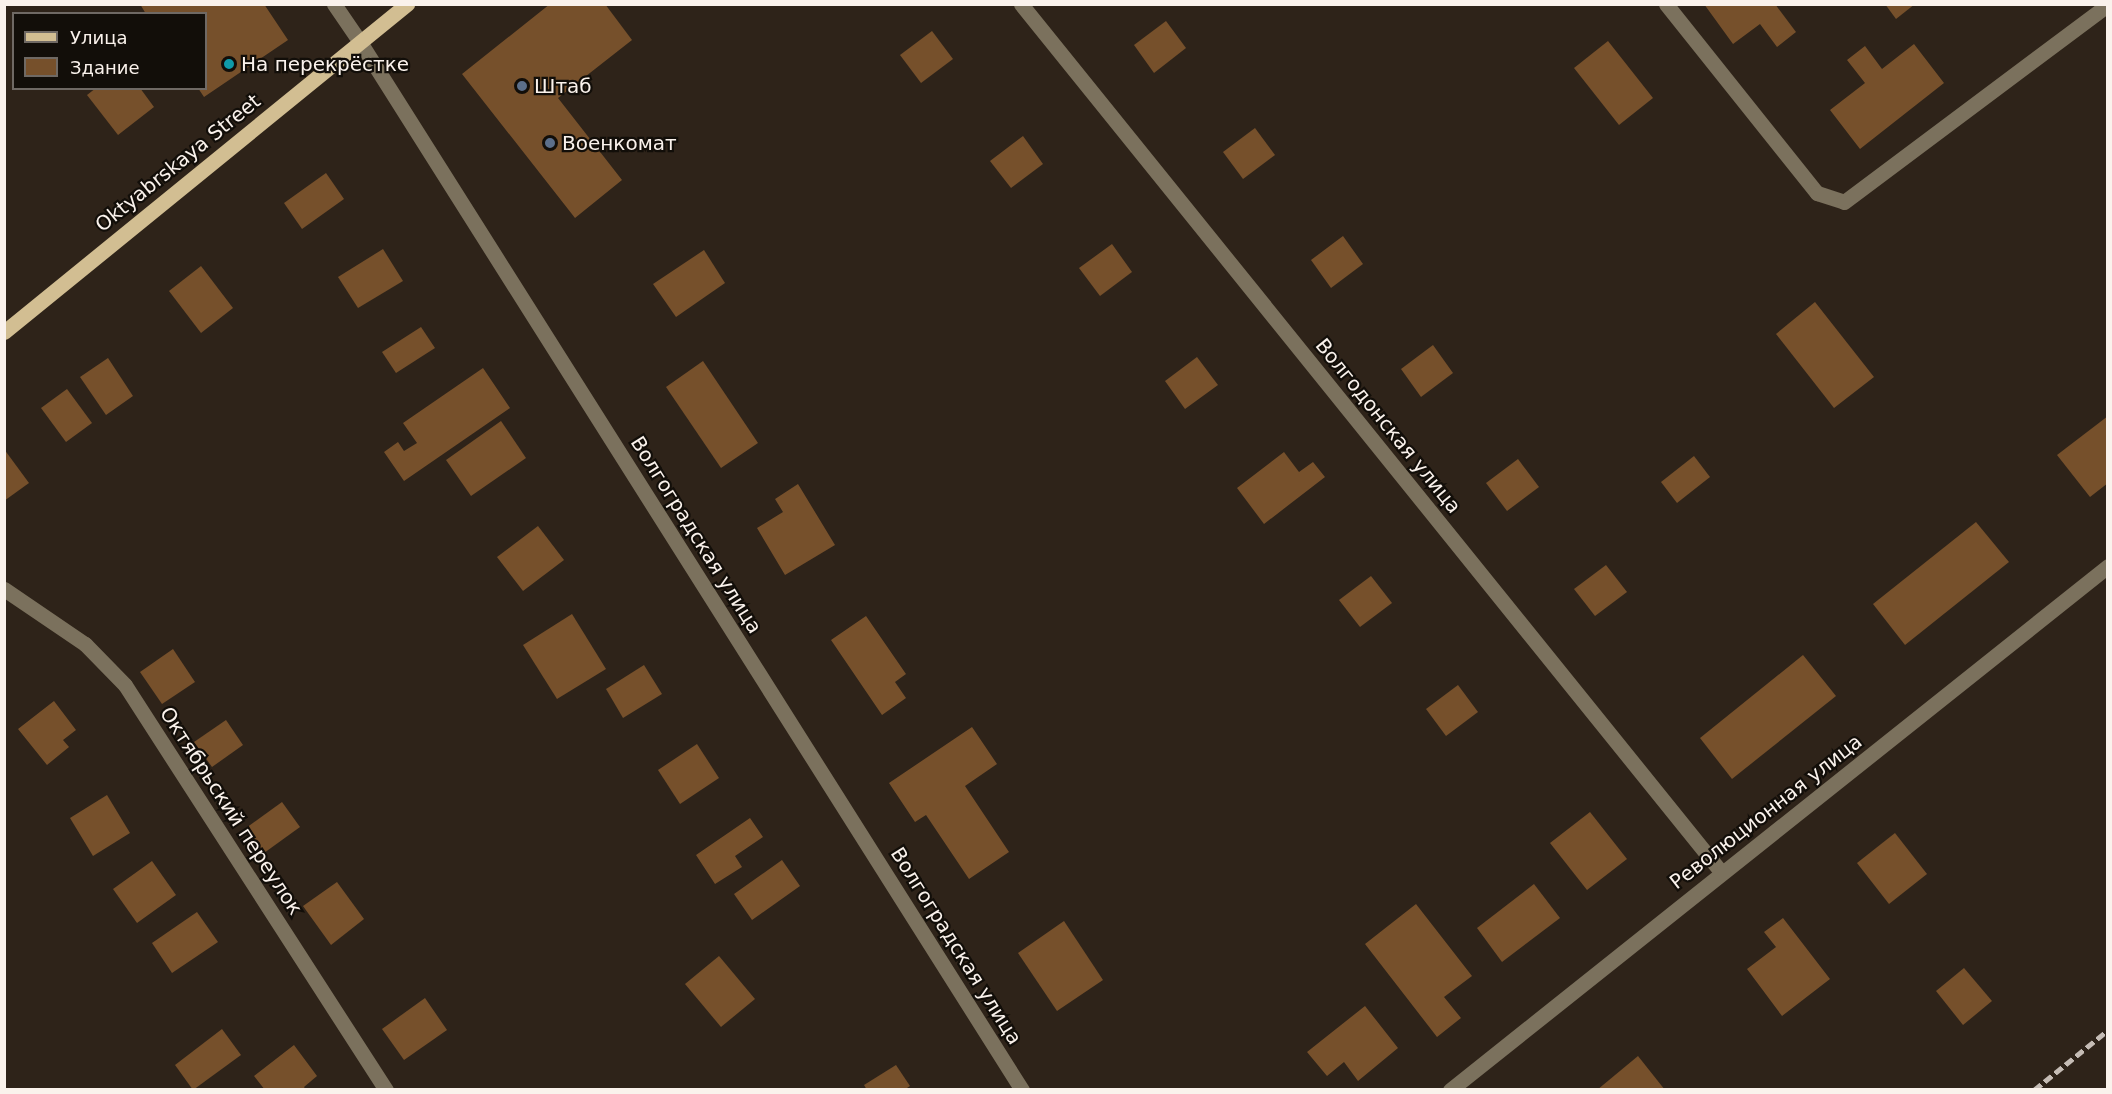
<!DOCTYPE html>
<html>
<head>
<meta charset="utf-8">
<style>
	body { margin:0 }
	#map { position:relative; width:2112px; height:1094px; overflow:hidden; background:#2e2319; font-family:"DejaVu Sans",sans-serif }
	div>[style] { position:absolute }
	.building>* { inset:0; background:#76502b }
	.minor>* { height:15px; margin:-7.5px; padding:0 7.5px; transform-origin:7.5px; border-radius:7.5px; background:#7b715d }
	.major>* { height:15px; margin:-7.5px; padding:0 7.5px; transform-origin:7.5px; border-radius:7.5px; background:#d2be92 }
	.rail>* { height:4.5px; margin-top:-2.25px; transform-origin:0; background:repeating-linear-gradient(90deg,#c5bcb5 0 9px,transparent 0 13.5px) }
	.dots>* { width:16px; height:16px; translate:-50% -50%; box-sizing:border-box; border:3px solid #120e09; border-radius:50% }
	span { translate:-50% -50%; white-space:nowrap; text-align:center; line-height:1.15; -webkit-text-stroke:4.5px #120e09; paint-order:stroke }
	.poi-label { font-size:20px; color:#faf2ec }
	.left { translate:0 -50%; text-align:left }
	.street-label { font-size:20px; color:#faf2ec }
	.frame { position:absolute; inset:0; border:6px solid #faf2ec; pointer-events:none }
	.legend { position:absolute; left:12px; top:12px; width:195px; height:78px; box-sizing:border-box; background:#120e09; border:2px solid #6f6964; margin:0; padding:8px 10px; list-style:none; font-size:18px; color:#faf2ec }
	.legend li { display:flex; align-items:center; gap:12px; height:30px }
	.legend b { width:30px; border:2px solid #6f6964 }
</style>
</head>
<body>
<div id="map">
	<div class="building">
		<div style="clip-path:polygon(140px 4px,264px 4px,288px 40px,204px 97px,198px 88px,206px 88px,206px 14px,146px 14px)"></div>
		<div style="clip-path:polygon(550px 4px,605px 4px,632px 40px,558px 98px,622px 180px,575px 218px,462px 74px)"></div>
		<div style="clip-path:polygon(1704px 4px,1775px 4px,1796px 32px,1777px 47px,1760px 24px,1733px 44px)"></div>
		<div style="clip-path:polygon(1885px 4px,1915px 4px,1896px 19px)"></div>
		<div style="clip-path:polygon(1166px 21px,1186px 48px,1154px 73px,1134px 45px)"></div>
		<div style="clip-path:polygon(932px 31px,953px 59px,921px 83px,900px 55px)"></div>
		<div style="clip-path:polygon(1608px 41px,1653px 98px,1619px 125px,1574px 68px)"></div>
		<div style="clip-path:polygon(1914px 44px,1944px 83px,1860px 149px,1830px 110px,1865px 83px,1847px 60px,1865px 46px,1882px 69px)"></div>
		<div style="clip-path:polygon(96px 88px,140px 88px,154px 107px,118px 135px,87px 95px)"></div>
		<div style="clip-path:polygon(1255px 128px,1275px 155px,1243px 179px,1223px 152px)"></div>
		<div style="clip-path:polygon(1023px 136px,1043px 164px,1011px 188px,990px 161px)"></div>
		<div style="clip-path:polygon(326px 173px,344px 199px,302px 229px,284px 203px)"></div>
		<div style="clip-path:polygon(1343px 236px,1363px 264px,1331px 288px,1311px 260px)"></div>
		<div style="clip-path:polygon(1112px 244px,1132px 272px,1100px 296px,1079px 268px)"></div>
		<div style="clip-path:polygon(383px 249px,403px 281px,358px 308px,338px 277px)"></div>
		<div style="clip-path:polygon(704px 250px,725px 283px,676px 317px,653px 284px)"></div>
		<div style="clip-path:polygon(201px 266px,233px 308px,201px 333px,169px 291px)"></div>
		<div style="clip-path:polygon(1815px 302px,1874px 377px,1834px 408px,1776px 334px)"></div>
		<div style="clip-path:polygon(421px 327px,435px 348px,396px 373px,382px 352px)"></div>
		<div style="clip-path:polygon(1433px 345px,1453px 373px,1421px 397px,1401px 369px)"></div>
		<div style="clip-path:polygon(1197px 357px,1218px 385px,1185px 409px,1165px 381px)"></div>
		<div style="clip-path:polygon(108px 358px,133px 396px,106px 415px,80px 377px)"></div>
		<div style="clip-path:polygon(703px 361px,758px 443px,721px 468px,666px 387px)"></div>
		<div style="clip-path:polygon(483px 368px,510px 408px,404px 481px,384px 452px,398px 442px,404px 451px,417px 443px,403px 423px)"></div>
		<div style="clip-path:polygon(67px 389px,92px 423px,66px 442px,41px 408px)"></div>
		<div style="clip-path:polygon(2108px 416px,2108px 483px,2090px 497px,2057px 455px)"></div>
		<div style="clip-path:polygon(501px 421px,526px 458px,471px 496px,446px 460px)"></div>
		<div style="clip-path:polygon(4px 449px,29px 483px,4px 501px)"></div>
		<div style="clip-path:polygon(1284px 452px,1299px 472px,1313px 462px,1325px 477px,1264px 524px,1237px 488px)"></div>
		<div style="clip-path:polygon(1694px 456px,1710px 477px,1677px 503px,1661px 482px)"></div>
		<div style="clip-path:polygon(1518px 459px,1539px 487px,1507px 511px,1486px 483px)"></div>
		<div style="clip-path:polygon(798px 484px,835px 545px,785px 575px,757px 528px,783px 512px,775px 499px)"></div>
		<div style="clip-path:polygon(1976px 522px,2009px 562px,1905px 645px,1873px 604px)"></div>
		<div style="clip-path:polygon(538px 526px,564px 560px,523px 591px,497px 557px)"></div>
		<div style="clip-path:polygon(1606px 565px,1627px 592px,1595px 616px,1574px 589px)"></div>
		<div style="clip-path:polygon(1371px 576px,1392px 603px,1360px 627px,1339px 600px)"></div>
		<div style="clip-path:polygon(572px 614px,606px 669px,557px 699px,523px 645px)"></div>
		<div style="clip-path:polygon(866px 616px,906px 674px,895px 682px,906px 698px,882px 715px,831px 640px)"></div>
		<div style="clip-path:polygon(173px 649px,195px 682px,162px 704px,140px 672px)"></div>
		<div style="clip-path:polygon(1803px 655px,1836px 696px,1732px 779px,1700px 738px)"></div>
		<div style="clip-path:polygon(644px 665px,662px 694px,623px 718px,606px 689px)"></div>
		<div style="clip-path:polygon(1458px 685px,1478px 712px,1446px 736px,1426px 709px)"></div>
		<div style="clip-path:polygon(54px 701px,76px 730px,63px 740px,69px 747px,47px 765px,18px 729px)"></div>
		<div style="clip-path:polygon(226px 720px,243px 745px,212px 767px,194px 742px)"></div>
		<div style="clip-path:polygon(972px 727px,997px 764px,965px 786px,1009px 852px,969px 879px,926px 815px,915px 822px,889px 783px)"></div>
		<div style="clip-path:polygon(697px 744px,719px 778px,680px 804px,658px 770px)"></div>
		<div style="clip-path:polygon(107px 795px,130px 833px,93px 856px,70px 818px)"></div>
		<div style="clip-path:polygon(282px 802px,300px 827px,264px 853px,246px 828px)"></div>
		<div style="clip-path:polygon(1590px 812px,1627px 859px,1587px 890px,1550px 843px)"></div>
		<div style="clip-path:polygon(750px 818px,763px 837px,735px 856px,742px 867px,715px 884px,696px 855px)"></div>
		<div style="clip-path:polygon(1895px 833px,1927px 874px,1889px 904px,1857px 863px)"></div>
		<div style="clip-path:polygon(782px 860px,800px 886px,752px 920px,734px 894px)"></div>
		<div style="clip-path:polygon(152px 861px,176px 895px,137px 923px,113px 889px)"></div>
		<div style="clip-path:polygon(337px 882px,364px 919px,331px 945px,303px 906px)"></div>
		<div style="clip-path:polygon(1534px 884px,1560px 918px,1502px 962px,1477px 928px)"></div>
		<div style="clip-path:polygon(1416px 904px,1472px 976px,1444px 997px,1461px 1018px,1437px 1037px,1365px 944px)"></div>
		<div style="clip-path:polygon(197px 912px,218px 942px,172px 973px,152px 943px)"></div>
		<div style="clip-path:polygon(1783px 918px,1830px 979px,1782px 1016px,1747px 969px,1776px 947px,1764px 932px)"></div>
		<div style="clip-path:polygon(1064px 921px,1103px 980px,1057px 1011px,1018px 953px)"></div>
		<div style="clip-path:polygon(719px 956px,755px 999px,721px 1027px,685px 984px)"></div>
		<div style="clip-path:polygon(1964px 968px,1992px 1001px,1963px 1025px,1936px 991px)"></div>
		<div style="clip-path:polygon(425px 998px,447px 1030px,404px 1060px,382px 1029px)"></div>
		<div style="clip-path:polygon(1365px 1006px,1398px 1048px,1358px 1081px,1344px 1062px,1327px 1076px,1307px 1052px)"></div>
		<div style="clip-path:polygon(222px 1029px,241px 1055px,193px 1090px,175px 1065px)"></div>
		<div style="clip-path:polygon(294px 1045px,317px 1076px,304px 1087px,306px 1090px,265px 1090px,254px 1076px)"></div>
		<div style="clip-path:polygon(1638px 1056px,1665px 1090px,1597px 1090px)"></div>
		<div style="clip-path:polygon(896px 1065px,910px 1086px,904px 1090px,867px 1090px,864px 1085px)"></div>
	</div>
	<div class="minor">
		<div style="left:334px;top:4px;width:46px;rotate:55.6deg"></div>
		<div style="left:360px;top:42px;width:1240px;rotate:57.72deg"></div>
		<div style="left:1021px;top:4px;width:1116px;rotate:51.11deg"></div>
		<div style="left:1666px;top:4px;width:242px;rotate:51.4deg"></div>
		<div style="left:1817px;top:193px;width:28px;rotate:18deg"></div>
		<div style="left:1844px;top:202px;width:321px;rotate:-36.8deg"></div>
		<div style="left:4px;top:589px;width:98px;rotate:34.2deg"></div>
		<div style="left:85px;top:644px;width:57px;rotate:45.7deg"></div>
		<div style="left:125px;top:685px;width:482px;rotate:57.2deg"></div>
		<div style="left:1450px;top:1090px;width:841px;rotate:-38.53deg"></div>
	</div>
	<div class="major">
		<div style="left:4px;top:332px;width:520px;rotate:-39.14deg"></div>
	</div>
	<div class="rail">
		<div style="left:2034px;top:1090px;width:95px;rotate:-39deg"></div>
	</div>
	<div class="dots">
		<div style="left:229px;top:64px;background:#0f9aa8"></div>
		<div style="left:522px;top:86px;background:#5c6f8a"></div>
		<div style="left:550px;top:143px;background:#5c6f8a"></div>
	</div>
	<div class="poi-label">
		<span class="left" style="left:241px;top:64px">На перекрёстке</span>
		<span class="left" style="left:534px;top:86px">Штаб</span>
		<span class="left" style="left:562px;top:143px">Военкомат</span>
	</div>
	<div class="street-label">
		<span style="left:178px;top:163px;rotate:-39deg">Oktyabrskaya Street</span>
		<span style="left:1388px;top:426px;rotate:51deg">Волгодонская улица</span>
		<span style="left:696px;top:535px;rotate:58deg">Волгоградская улица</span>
		<span style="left:231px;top:811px;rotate:57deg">Октябрьский переулок</span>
		<span style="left:1766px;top:812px;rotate:-38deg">Революционная улица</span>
		<span style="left:956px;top:946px;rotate:58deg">Волгоградская улица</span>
	</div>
	<div class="frame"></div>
	<ul class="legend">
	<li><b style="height:8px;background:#d2be92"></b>Улица</li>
	<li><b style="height:16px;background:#76502b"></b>Здание</li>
	</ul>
</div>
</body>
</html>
